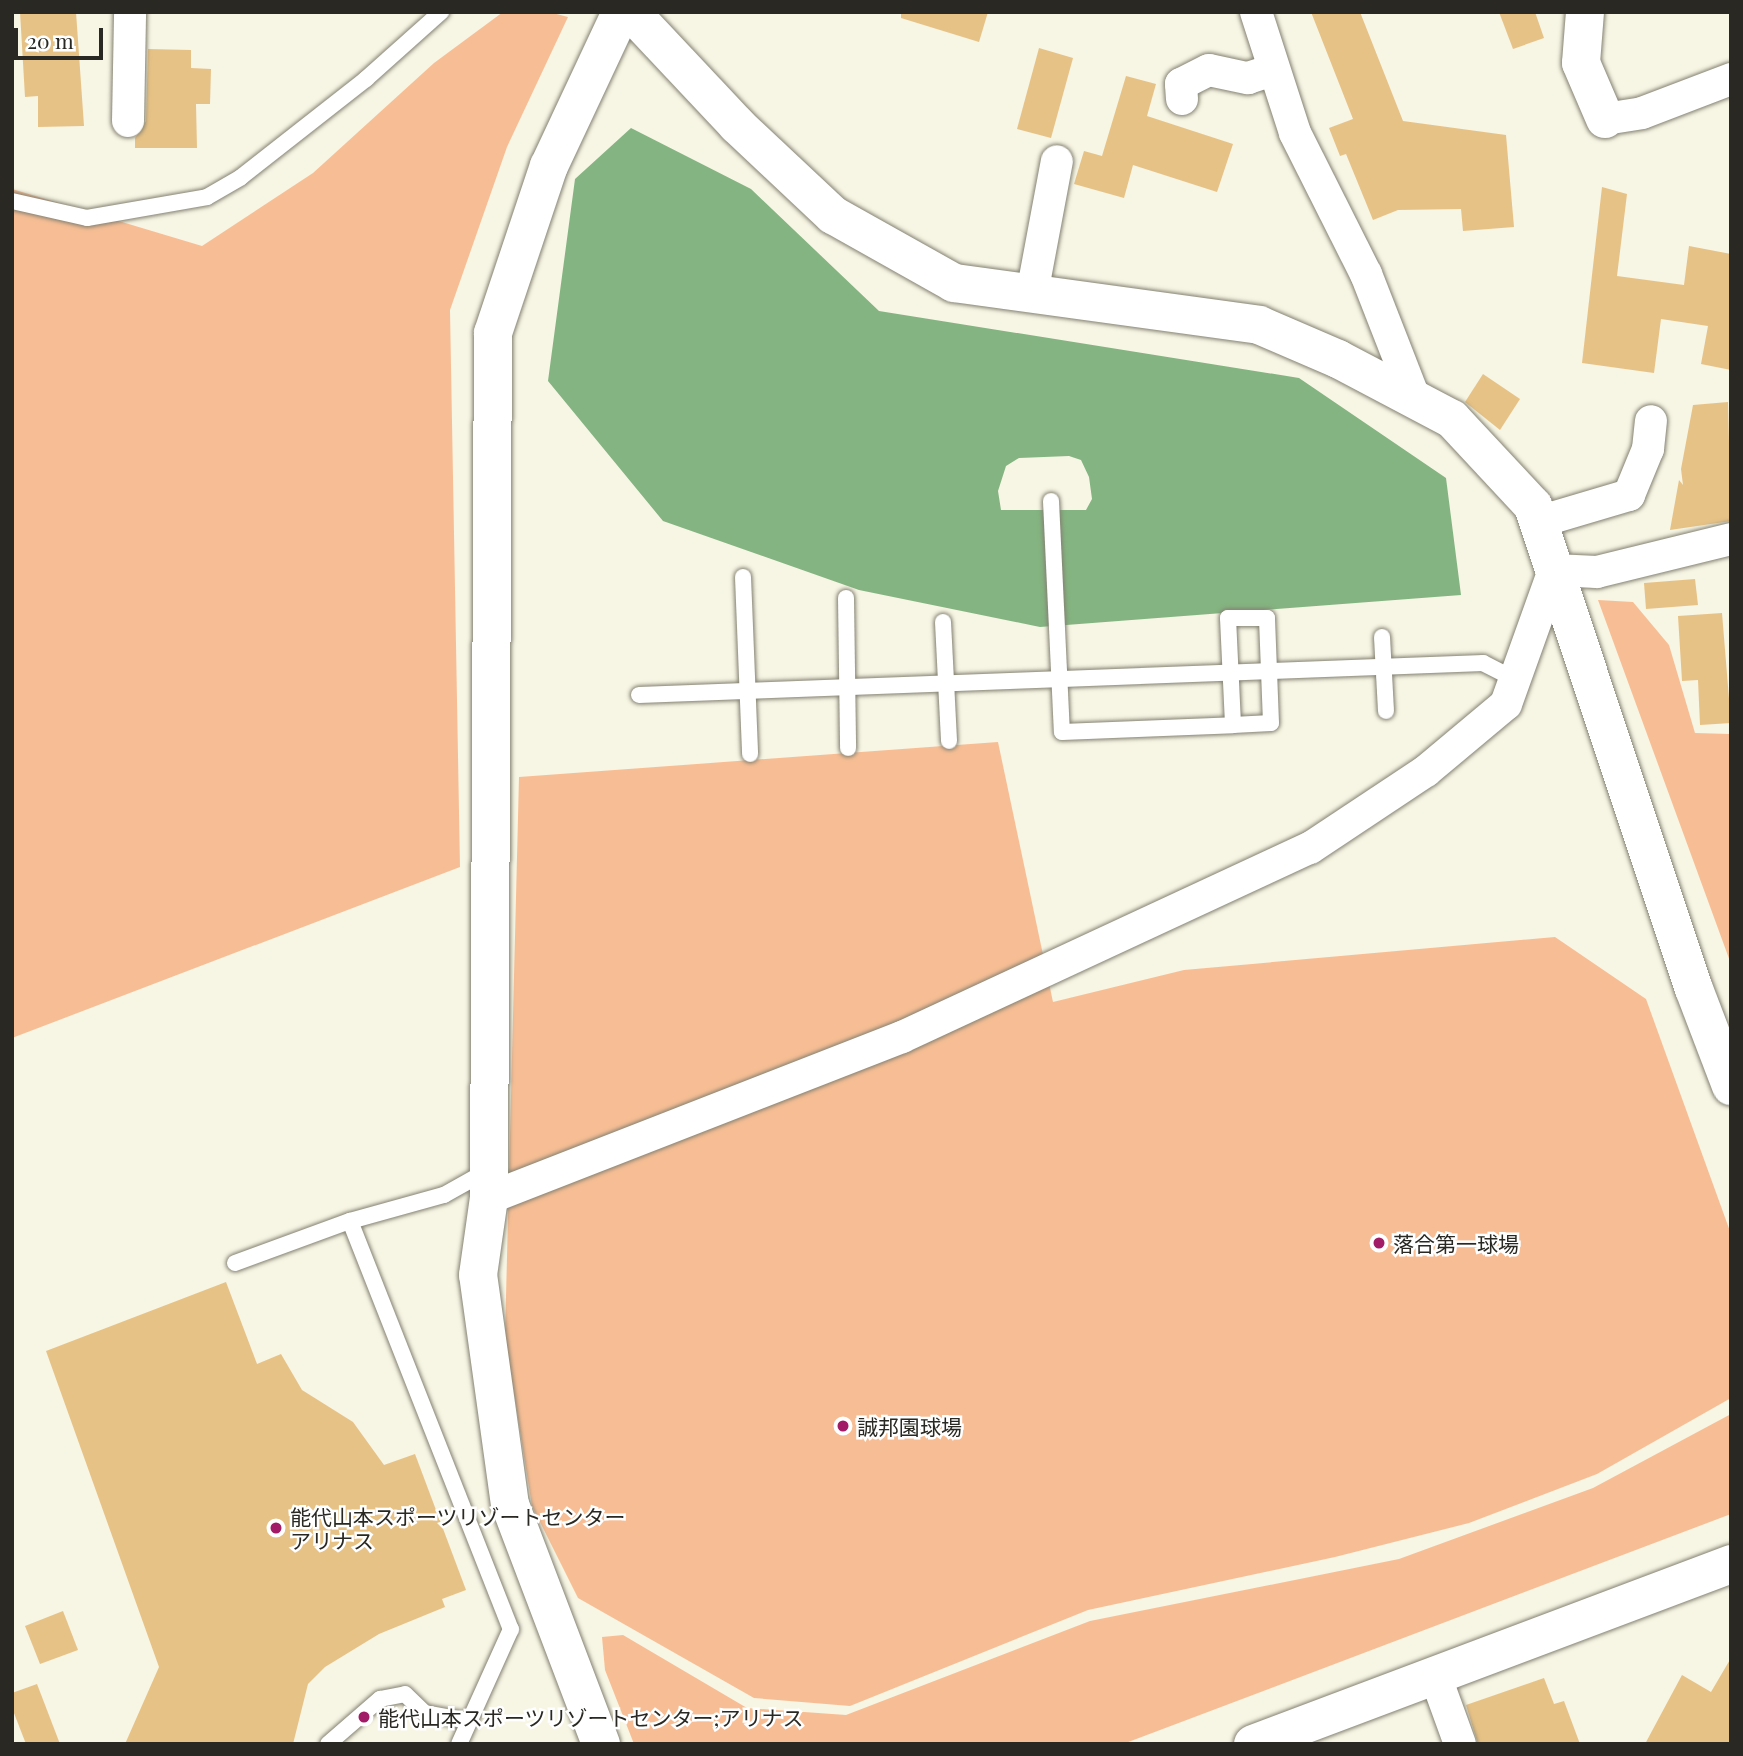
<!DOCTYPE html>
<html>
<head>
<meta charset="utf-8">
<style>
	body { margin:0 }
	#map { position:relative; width:1743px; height:1756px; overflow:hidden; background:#f7f5e4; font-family:"Playfair Display","Noto Sans JP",serif }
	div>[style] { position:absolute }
	.green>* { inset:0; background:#f7be95 }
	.water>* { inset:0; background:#84b481 }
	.building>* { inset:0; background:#e7c286 }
	.roads { filter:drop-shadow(0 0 2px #838172) drop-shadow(0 0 2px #838172) }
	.lane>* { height:16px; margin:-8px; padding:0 8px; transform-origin:8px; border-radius:8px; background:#fff }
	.street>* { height:32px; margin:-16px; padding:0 16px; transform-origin:16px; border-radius:16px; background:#fff }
	.secondary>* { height:38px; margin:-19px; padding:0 19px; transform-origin:19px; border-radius:19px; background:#fff }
	.dots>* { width:19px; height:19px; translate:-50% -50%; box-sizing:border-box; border:4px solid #fff; border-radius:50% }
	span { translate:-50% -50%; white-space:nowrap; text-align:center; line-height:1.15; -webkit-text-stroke:5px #fff; paint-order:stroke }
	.poi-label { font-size:21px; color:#292822 }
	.left { translate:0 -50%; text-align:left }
	.frame { position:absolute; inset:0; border:14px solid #292822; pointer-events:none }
	.scale { position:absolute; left:14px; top:28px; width:89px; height:32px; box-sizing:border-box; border:4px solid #292822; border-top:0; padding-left:9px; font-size:21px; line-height:24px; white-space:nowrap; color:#292822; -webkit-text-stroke:5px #fff; paint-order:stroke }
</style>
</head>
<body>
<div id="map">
	<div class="green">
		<div style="clip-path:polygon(503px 12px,549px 12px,568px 17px,507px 147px,450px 310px,460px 867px,12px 1038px,12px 189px,202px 246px,313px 173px,434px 63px)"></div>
		<div style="clip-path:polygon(1598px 600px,1633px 602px,1669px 645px,1695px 733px,1730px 734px,1731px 964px)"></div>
		<div style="clip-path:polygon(998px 742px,1053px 1002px,1184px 970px,1555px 937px,1646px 999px,1731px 1234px,1731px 1398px,1597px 1474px,1469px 1523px,1335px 1557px,1088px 1610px,850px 1706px,754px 1698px,578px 1598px,532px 1506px,505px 1337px,519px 777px)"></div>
		<div style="clip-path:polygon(1731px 1414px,1731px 1514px,1123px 1744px,634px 1744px,605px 1670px,602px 1637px,623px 1635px,747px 1708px,846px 1715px,1090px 1621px,1399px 1559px,1593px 1488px)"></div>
	</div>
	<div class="water">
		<div style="clip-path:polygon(evenodd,631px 128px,751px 189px,879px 311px,1299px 378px,1446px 478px,1461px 595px,1040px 627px,859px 590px,663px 521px,548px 381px,575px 179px,631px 128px,1069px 456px,1081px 460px,1089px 477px,1092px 499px,1086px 510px,1001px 510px,998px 491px,1006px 466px,1019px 458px,1069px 456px)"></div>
	</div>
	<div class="building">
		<div style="clip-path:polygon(20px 12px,76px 12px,84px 126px,38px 127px,38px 96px,25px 97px)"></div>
		<div style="clip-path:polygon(901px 12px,988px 12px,979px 42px,901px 18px)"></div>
		<div style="clip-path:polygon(1311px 12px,1360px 12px,1403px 121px,1506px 135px,1514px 227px,1463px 231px,1461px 209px,1398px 210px,1373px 220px,1346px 154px,1340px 156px,1329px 128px,1353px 119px)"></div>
		<div style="clip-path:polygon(1499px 12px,1535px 12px,1544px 38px,1513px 49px)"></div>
		<div style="clip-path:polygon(1039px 48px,1073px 58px,1051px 138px,1017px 129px)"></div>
		<div style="clip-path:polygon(148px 49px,191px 50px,191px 68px,211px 69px,210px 104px,196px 104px,197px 148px,135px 148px,135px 138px,146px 121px)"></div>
		<div style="clip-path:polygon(1126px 76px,1156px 84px,1147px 116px,1233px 144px,1217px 192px,1133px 165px,1124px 198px,1074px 184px,1084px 151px,1102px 156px)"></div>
		<div style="clip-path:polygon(1602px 187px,1627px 194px,1617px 276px,1684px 285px,1689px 246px,1731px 254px,1731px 370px,1701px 364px,1708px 326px,1661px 319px,1654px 373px,1582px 363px)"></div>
		<div style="clip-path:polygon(1483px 374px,1520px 399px,1500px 430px,1465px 402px)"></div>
		<div style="clip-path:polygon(1728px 402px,1731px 521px,1670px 530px,1679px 480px,1683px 485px,1681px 469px,1693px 405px)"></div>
		<div style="clip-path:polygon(1695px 579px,1698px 605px,1646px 609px,1644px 583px)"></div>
		<div style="clip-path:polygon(1722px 613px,1731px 723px,1700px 725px,1698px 680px,1682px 681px,1678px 616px)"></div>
		<div style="clip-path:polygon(226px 1282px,257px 1364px,281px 1354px,302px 1390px,353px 1422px,384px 1465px,415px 1454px,466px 1590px,442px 1599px,445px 1607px,379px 1634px,325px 1667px,308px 1684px,293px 1744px,125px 1744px,159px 1667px,46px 1351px)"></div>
		<div style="clip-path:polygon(63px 1611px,78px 1650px,40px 1664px,25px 1626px)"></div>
		<div style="clip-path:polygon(1731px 1658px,1731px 1744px,1645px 1744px,1682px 1675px,1711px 1692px)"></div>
		<div style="clip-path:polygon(1544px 1678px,1554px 1704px,1564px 1701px,1580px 1744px,1478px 1744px,1466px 1705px)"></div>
		<div style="clip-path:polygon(37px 1684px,60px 1744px,26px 1744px,12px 1708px,12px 1693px)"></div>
	</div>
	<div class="roads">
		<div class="lane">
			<div style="left:12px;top:201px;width:77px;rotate:12.8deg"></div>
			<div style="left:87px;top:218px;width:122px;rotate:-9.9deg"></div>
			<div style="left:207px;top:197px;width:39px;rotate:-30deg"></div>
			<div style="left:241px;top:177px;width:159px;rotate:-38.1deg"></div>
			<div style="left:366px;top:79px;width:101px;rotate:-41.8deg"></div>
			<div style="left:1051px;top:501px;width:231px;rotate:87.3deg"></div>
			<div style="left:1062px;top:732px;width:171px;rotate:-2.3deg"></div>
			<div style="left:1233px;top:725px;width:38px;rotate:-3deg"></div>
			<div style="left:1271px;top:723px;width:105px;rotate:-92.2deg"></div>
			<div style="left:1267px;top:618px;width:39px;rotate:180deg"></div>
			<div style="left:1228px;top:618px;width:107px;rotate:87.3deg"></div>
			<div style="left:743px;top:577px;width:177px;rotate:87.7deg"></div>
			<div style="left:846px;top:598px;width:150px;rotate:89.2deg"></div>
			<div style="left:943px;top:622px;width:119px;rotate:87.1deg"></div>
			<div style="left:1382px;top:637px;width:74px;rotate:86.9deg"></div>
			<div style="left:639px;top:695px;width:845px;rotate:-2.17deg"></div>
			<div style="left:1483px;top:663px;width:36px;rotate:27deg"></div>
			<div style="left:350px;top:1221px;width:439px;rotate:68.5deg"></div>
			<div style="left:511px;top:1629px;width:126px;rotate:114.3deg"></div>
			<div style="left:235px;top:1263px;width:122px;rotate:-20.1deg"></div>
			<div style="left:350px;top:1221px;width:98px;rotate:-15.5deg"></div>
			<div style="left:444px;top:1195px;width:49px;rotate:-29.2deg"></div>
			<div style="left:328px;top:1744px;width:69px;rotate:-40.9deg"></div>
			<div style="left:380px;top:1699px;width:25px;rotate:-11deg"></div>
			<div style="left:405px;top:1694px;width:28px;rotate:44deg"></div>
			<div style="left:425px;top:1713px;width:45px;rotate:10.3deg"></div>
		</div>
		<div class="street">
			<div style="left:1256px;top:12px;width:127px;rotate:72.1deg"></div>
			<div style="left:1295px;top:133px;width:158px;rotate:63.3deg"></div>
			<div style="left:1366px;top:274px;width:137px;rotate:68.7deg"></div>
			<div style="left:1182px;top:99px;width:15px;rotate:-94deg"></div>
			<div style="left:1181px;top:84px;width:31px;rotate:-27deg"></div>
			<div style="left:1209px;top:70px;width:40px;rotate:12deg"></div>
			<div style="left:1248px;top:78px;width:26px;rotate:-18deg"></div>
			<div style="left:1605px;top:119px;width:37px;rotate:-9deg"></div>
			<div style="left:1642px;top:113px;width:95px;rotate:-20.9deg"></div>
			<div style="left:128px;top:121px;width:109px;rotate:-88.9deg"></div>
			<div style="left:1032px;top:294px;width:135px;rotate:-79.4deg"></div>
			<div style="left:1538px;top:522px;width:95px;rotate:-16.5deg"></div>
			<div style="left:1629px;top:495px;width:50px;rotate:-67.6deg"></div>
			<div style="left:1648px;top:449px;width:28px;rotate:-84deg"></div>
			<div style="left:489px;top:1198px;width:443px;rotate:-21.3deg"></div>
			<div style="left:902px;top:1037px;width:450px;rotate:-24.9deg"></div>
			<div style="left:1310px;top:848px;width:139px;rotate:-33.6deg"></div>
			<div style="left:1426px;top:771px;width:104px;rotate:-39.9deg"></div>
			<div style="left:1506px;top:704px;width:142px;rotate:-70.3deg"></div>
			<div style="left:1554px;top:570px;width:43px;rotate:2.7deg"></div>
			<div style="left:1597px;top:572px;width:138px;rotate:-13.8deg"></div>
			<div style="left:1435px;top:1675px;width:73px;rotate:70.1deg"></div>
		</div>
		<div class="secondary">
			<div style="left:631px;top:12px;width:155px;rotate:46.8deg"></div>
			<div style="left:737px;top:125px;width:132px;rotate:43.2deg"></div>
			<div style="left:833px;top:215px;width:139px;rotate:29.3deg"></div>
			<div style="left:954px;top:283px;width:308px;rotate:7.8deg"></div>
			<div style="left:1259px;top:325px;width:86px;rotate:23.3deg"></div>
			<div style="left:1338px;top:359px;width:129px;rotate:27.8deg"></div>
			<div style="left:1452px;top:419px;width:119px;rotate:47deg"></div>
			<div style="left:1533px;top:506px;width:509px;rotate:71.57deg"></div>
			<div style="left:1694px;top:989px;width:104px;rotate:69.1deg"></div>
			<div style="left:1585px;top:12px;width:51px;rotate:94.5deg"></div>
			<div style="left:1581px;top:63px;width:61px;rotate:66.8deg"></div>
			<div style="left:601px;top:1744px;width:256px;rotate:-110.8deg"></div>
			<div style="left:510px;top:1505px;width:232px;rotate:-97.9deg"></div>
			<div style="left:478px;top:1275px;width:78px;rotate:-81.9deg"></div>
			<div style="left:489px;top:1198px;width:865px;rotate:-89.74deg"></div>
			<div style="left:493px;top:333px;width:176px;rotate:-71.5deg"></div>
			<div style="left:549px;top:166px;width:170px;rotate:-64.9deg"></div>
			<div style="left:1253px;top:1744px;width:511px;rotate:-20.63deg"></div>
		</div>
	</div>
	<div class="dots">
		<div style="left:1379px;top:1243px;background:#a21b67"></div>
		<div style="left:843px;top:1426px;background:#a21b67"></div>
		<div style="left:276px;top:1528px;background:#a21b67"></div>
		<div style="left:364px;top:1717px;background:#a21b67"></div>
	</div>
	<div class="poi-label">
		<span class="left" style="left:1393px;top:1243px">落合第一球場</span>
		<span class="left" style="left:857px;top:1426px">誠邦園球場</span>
		<span class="left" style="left:290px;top:1528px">能代山本スポーツリゾートセンター<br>アリナス</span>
		<span class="left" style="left:378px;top:1717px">能代山本スポーツリゾートセンター;アリナス</span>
	</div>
	<div class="frame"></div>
	<div class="scale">20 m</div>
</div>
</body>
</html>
